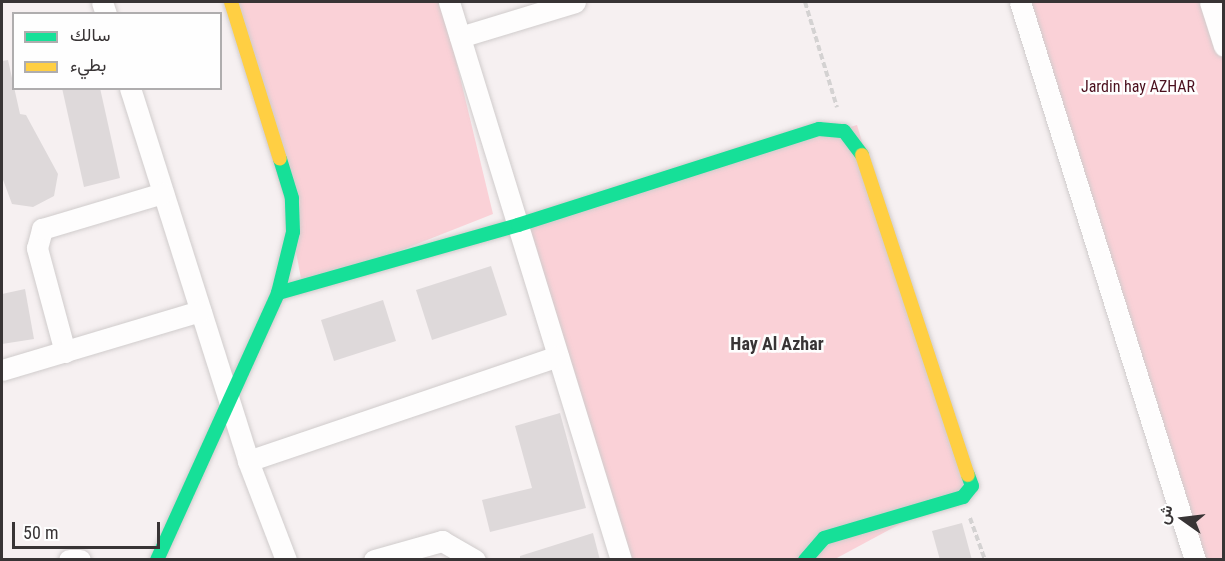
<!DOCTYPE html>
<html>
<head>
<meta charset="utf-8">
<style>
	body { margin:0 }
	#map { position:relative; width:1225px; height:561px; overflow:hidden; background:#f6f0f1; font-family:"Roboto Condensed",Vazirmatn,sans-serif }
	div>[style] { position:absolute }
	.green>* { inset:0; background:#fad1d7 }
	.building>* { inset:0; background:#ded9da }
	.path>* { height:4px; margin-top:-2px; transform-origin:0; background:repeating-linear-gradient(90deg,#d4d2d2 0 6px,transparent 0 9px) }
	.roads { filter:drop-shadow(0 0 2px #d0cccc) drop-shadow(0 0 2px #d0cccc) }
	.street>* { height:21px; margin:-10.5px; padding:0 10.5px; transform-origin:10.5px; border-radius:10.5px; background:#fefdfd }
	.fast>* { height:14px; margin:-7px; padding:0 7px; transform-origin:7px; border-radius:7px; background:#16e098 }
	.slow>* { height:14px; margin:-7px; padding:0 7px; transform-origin:7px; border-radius:7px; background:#ffcf43 }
	span { translate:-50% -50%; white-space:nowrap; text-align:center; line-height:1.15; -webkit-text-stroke:5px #fefefe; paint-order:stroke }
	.park-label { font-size:16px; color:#4b101e }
	.neighbourhood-label { font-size:18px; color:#383435; font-weight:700 }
	.frame { position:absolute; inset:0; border:3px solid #383435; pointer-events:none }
	.legend { position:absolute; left:12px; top:12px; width:210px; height:78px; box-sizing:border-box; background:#fefefe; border:2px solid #afadae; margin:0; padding:8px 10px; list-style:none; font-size:18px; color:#383435 }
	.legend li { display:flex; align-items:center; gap:12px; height:30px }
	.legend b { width:30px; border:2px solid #afadae }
	.north { position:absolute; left:1153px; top:489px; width:60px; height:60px; -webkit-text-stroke:4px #fefefe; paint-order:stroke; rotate:284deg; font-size:16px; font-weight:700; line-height:24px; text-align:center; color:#383435 }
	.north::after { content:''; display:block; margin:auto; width:21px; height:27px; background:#383435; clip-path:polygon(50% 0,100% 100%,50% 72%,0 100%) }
	.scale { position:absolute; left:12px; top:522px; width:148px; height:27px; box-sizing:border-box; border:3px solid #383435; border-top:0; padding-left:8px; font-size:18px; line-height:21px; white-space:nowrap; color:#383435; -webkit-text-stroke:4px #fefefe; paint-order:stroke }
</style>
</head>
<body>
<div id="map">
	<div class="green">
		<div style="clip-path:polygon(225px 2px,442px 2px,493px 214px,303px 289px,289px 215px)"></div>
		<div style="clip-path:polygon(1021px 2px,1205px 2px,1224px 60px,1223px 559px,1198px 559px)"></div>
		<div style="clip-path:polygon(857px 125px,965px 489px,835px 559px,616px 559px,516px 226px)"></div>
	</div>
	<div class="building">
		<div style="clip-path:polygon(8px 60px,20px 114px,26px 115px,58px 174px,54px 196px,33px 207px,12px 204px,2px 177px,2px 61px)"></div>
		<div style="clip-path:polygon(62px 88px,100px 88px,120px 178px,84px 187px)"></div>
		<div style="clip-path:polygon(491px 266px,507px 315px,432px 340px,416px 290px)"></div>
		<div style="clip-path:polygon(25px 289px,34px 339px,2px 344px,2px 294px)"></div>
		<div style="clip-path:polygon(383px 300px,396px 341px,334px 361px,321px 320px)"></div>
		<div style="clip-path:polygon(560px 413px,586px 508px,490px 532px,482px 500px,532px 488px,515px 426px)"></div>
		<div style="clip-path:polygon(962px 523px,972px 560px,940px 560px,932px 531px)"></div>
		<div style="clip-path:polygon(593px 533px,600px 560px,520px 560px,520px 556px)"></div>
	</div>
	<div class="path">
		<div style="left:805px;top:2px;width:110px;rotate:73.1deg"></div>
		<div style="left:970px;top:518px;width:45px;rotate:70.3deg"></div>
	</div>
	<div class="roads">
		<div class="street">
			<div style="left:102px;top:2px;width:13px;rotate:72deg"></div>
			<div style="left:449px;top:2px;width:584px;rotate:72.87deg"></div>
			<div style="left:1020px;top:2px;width:585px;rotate:72.59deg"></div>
			<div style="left:1210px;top:2px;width:46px;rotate:72.3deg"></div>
			<div style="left:460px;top:37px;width:120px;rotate:-16.9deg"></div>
			<div style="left:130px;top:88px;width:391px;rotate:72.4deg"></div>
			<div style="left:248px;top:461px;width:106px;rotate:69deg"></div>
			<div style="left:65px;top:352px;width:108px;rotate:-105.1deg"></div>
			<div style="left:37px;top:248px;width:20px;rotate:-75deg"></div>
			<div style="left:42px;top:229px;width:126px;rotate:-16.6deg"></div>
			<div style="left:2px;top:370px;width:207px;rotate:-16.6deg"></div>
			<div style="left:248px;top:461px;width:327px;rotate:-18.7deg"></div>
			<div style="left:69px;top:560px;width:11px"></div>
			<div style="left:374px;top:560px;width:71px;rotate:-15.6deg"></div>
			<div style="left:442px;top:541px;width:38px;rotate:30deg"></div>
		</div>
		<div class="fast">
			<div style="left:278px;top:293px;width:249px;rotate:-15.8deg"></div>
			<div style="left:518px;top:225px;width:316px;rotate:-17.7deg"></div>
			<div style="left:819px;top:129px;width:25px;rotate:5deg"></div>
			<div style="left:844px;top:131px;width:30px;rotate:53deg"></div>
			<div style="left:157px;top:560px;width:293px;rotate:-65.6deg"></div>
			<div style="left:278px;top:293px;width:63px;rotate:-76.2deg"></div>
			<div style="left:293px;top:232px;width:34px;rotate:-92deg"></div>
			<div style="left:292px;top:198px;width:41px;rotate:-107.1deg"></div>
			<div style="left:805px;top:560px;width:29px;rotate:-49deg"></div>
			<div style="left:824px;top:538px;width:145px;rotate:-16.4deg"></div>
			<div style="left:963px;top:497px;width:14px;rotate:-51deg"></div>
			<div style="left:972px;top:486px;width:12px;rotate:-110deg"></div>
		</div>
		<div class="slow">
			<div style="left:231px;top:2px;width:164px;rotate:72.7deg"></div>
			<div style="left:862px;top:155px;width:337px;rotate:71.7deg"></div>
		</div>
	</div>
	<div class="park-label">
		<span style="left:1138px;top:87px">Jardin hay AZHAR</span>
	</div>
	<div class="neighbourhood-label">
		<span style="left:777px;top:344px">Hay Al Azhar</span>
	</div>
	<div class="frame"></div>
	<ul class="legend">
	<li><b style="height:8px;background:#16e098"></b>سالك</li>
	<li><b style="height:8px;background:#ffcf43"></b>بطيء</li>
	</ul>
	<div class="north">ش</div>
	<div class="scale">50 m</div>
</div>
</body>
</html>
